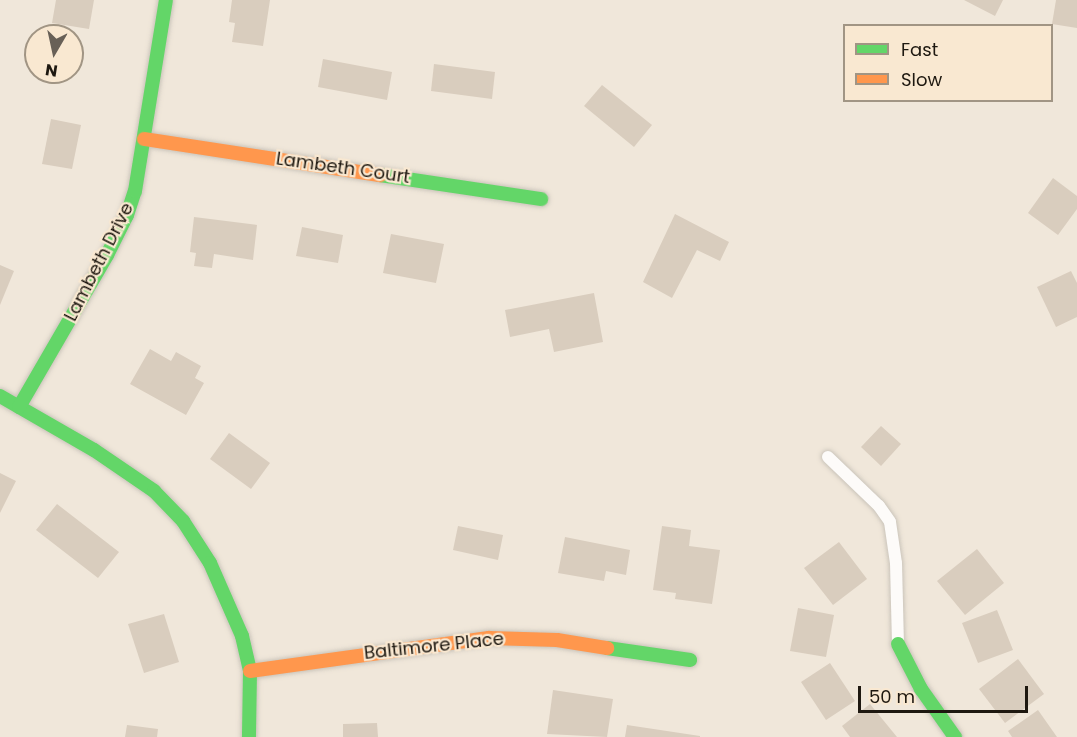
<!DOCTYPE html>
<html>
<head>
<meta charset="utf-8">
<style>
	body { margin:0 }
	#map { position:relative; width:1077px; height:737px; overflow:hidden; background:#f0e7da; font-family:Poppins,sans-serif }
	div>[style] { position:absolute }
	.building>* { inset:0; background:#d9cdbe }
	.roads { filter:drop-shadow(0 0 2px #cac4ba) drop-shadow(0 0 2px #cac4ba) }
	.lane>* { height:12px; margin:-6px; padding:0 6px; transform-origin:6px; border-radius:6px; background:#fdfbf9 }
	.fast>* { height:14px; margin:-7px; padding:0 7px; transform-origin:7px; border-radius:7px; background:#63d668 }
	.slow>* { height:14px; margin:-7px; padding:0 7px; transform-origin:7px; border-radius:7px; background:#ff974d }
	span { translate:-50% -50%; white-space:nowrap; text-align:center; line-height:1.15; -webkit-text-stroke:4.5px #f9e8d1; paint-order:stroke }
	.street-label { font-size:18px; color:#1e1810 }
	.legend { position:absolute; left:843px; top:24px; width:210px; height:78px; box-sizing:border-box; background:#f9e8d1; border:2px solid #a19584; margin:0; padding:8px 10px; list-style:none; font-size:18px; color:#1e1810 }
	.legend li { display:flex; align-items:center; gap:12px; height:30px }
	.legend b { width:30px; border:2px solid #a19584 }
	.north { position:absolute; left:24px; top:24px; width:60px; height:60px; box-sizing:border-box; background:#f9e8d1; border:2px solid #a19584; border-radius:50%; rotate:189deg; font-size:16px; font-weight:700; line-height:24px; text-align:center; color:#1e1810 }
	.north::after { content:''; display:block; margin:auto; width:21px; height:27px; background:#686057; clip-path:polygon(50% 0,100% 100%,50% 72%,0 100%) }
	.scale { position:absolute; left:858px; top:686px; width:170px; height:27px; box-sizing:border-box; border:3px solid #1e1810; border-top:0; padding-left:8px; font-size:18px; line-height:21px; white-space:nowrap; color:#1e1810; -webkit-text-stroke:4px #f9e8d1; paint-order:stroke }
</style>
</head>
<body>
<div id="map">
	<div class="building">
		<div style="clip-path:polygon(56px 0,94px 0,89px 29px,52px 23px)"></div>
		<div style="clip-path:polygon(232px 0,270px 0,263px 46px,232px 42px,235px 23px,229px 22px)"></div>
		<div style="clip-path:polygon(964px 0,1003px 0,995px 16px)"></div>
		<div style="clip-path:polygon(1056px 0,1077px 0,1077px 28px,1052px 24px)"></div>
		<div style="clip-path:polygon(323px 59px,392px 72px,387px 100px,318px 87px)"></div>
		<div style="clip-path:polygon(434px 64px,495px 72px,492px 99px,431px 91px)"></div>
		<div style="clip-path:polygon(602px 85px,652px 125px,634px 147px,584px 106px)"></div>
		<div style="clip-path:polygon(51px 119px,81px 125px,72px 169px,42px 164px)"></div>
		<div style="clip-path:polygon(1053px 178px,1077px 196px,1077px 209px,1058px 235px,1028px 213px)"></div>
		<div style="clip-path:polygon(675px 214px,729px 242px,720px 261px,697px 250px,672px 298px,643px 282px)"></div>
		<div style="clip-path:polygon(194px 217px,257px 225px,253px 260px,214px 254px,212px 268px,194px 266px,196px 253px,190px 252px)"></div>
		<div style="clip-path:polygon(302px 227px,343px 235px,338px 263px,296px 256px)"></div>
		<div style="clip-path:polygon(391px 234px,444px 244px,436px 283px,383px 273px)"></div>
		<div style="clip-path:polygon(0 265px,14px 271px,0 305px)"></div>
		<div style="clip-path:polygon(1071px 271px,1077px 283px,1077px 317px,1056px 327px,1037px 287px)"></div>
		<div style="clip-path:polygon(594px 293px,603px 342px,554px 352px,549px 329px,510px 337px,505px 310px)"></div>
		<div style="clip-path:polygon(150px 349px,171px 361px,176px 352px,201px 366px,195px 378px,204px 383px,186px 415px,130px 384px)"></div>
		<div style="clip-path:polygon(881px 426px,901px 444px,881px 466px,861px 447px)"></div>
		<div style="clip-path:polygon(229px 433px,270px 463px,251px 489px,210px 459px)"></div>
		<div style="clip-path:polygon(0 473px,16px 481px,0 513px)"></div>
		<div style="clip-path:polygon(57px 504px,119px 552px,98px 578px,36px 530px)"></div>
		<div style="clip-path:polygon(458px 526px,503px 535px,498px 560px,453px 550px)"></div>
		<div style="clip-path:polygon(662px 526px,691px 530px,689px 546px,720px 550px,712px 604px,675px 599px,676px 593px,653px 590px)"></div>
		<div style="clip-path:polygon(565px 537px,630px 550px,626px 575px,606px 571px,604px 581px,558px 573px)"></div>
		<div style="clip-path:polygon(839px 542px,867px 579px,833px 605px,804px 568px)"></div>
		<div style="clip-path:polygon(977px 549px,1004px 583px,965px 615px,937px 581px)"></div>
		<div style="clip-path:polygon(798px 608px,834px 615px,826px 657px,790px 651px)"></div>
		<div style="clip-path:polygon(997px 610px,1013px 650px,978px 663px,962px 623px)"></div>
		<div style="clip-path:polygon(164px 614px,179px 662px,144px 673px,128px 624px)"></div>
		<div style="clip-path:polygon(1018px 659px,1044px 694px,1005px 723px,979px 689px)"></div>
		<div style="clip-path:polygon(830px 663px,855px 701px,826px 720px,801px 682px)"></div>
		<div style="clip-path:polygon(553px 690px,613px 699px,607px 737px,547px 734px)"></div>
		<div style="clip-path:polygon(870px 704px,897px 737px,850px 737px,842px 726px)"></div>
		<div style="clip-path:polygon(1038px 710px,1057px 737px,1012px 737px,1008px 731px)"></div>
		<div style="clip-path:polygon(377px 723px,378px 737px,343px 737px,343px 724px)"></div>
		<div style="clip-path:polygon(127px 725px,158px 729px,157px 737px,125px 737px)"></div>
		<div style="clip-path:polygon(627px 725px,700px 736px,700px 737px,625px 737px)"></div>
	</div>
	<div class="roads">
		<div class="lane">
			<div style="left:828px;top:457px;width:71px;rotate:43.9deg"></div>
			<div style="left:879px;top:506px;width:19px;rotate:55deg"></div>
			<div style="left:890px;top:522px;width:41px;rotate:81.7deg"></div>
			<div style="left:896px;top:563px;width:80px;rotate:88.6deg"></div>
		</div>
		<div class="fast">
			<div style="left:380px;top:175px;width:163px;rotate:8.5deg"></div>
			<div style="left:0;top:396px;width:108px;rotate:29.9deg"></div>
			<div style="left:94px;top:450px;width:73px;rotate:34.3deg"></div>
			<div style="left:154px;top:491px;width:42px;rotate:46deg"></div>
			<div style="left:183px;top:521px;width:50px;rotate:57.3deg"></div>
			<div style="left:210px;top:563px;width:80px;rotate:66.3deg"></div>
			<div style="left:242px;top:636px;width:36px;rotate:77deg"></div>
			<div style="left:250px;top:671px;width:66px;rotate:90.9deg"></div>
			<div style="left:19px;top:407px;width:176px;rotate:-59.9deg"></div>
			<div style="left:107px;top:255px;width:45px;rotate:-63.4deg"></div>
			<div style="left:127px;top:215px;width:25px;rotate:-72deg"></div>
			<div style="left:135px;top:191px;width:193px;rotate:-80.8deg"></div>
			<div style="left:898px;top:644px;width:51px;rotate:62.9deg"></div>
			<div style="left:921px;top:689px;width:59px;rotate:54.7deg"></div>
			<div style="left:607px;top:648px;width:84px;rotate:8.2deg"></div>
		</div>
		<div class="slow">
			<div style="left:144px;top:139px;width:239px;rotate:8.7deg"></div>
			<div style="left:250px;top:671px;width:241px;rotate:-7.9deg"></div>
			<div style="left:489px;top:638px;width:68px;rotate:1.7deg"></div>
			<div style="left:557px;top:640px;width:51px;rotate:9.1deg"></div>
		</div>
	</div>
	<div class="street-label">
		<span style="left:343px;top:168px;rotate:8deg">Lambeth Court</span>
		<span style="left:99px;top:262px;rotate:-63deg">Lambeth Drive</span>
		<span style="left:434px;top:646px;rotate:-6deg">Baltimore Place</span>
	</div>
	<ul class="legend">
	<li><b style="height:8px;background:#63d668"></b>Fast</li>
	<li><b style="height:8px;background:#ff974d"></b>Slow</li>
	</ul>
	<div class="north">N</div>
	<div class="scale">50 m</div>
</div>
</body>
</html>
